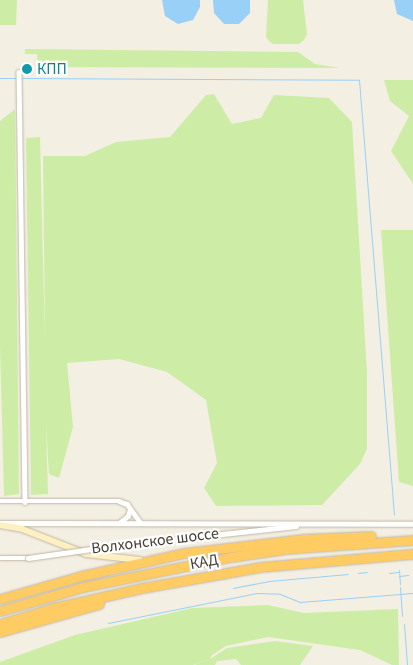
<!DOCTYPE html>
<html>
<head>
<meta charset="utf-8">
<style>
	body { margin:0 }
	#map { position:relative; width:413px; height:665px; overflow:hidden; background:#f4efe3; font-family:"Source Sans 3",sans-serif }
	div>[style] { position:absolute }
	.green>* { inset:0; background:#cdeda7 }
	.water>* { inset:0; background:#98d0f8 }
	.stream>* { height:1px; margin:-0.5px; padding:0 0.5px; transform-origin:0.5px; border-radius:0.5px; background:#98d0f8 }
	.roads { filter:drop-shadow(0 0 1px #c0b7a5) drop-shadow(0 0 1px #c0b7a5) }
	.street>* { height:4.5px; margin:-2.25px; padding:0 2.25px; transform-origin:2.25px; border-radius:2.25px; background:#fff }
	.secondary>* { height:6px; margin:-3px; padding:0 3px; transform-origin:3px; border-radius:3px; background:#fff0c2 }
	.highway>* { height:9px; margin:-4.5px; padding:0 4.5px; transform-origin:4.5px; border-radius:4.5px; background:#ffcc63 }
	.bridges { filter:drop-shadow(0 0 1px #c0b7a5) drop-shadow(0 0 1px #c0b7a5) }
	.street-bridge>* { height:4.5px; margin:-2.25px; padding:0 2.25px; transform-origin:2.25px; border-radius:2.25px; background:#fff }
	.dots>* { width:14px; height:14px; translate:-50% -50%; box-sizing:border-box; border:2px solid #fff; border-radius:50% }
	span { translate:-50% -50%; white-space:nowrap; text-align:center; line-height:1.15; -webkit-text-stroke:4.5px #fff; paint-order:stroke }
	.culture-label { font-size:16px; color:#0d838f }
	.left { translate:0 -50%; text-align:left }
	.street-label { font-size:16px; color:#463f33 }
</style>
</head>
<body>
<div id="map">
	<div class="green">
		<div style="clip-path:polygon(0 0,17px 0,16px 25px,0 25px)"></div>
		<div style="clip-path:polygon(268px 0,303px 0,307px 34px,304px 40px,299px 44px,273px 44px,269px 41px,266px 37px)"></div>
		<div style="clip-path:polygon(25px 49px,298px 52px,315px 64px,340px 68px,38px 67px,37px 54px,25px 54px)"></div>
		<div style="clip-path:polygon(384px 80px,413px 80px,413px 184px,391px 151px,409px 116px,390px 101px)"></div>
		<div style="clip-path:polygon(214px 94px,232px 124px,261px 118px,274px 95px,329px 98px,352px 122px,367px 373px,367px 449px,360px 464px,322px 505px,216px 506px,204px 488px,217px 463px,206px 400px,167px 372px,119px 359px,67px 363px,73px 427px,59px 478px,49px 474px,46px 424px,48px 494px,31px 495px,26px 138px,40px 137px,45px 341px,43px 156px,85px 156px,116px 142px,170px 137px,206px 95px)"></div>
		<div style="clip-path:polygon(15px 109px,19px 494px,4px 496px,0 346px,0 121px)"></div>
		<div style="clip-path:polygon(381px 230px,413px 230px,413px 486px,399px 482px)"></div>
		<div style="clip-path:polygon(268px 605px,304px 613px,398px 609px,399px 665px,392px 665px,360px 650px,268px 637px,226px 646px,212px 655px,210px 659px,227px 648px,275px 641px,313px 646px,300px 665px,241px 665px,236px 659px,217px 661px,215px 665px,194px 665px,209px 659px,193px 665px,0 665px,0 662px,75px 635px,192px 608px)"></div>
	</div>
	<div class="water">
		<div style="clip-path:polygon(162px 0,200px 0,200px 7px,193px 20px,178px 24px,165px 16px)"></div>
		<div style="clip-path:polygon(213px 0,250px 0,250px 13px,239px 24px,224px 24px,214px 13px)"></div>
		<div style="clip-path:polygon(394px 0,413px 0,413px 21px,397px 14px)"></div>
	</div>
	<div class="stream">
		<div style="left:0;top:78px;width:16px"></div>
		<div style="left:22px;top:78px;width:337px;rotate:0.3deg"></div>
		<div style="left:359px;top:80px;width:436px;rotate:85.4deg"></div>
		<div style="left:399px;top:570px;width:14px;rotate:86deg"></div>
		<div style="left:358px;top:573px;width:9px;rotate:-6deg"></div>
		<div style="left:389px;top:573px;width:9px;rotate:-6deg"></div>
		<div style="left:399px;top:576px;width:9px;rotate:-6deg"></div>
		<div style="left:400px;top:587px;width:29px;rotate:86deg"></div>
		<div style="left:233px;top:588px;width:37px;rotate:-11deg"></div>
		<div style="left:269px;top:581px;width:79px;rotate:-5.1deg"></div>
		<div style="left:108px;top:623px;width:152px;rotate:-11.4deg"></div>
		<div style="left:257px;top:593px;width:23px;rotate:2deg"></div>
		<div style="left:280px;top:594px;width:22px;rotate:22deg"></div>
		<div style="left:300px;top:602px;width:113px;rotate:-4.6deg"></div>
		<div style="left:404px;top:624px;width:41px;rotate:85.8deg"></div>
	</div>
	<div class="roads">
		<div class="street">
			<div style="left:19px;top:72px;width:430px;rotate:89.2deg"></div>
			<div style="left:0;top:501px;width:119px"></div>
			<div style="left:119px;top:501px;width:9px;rotate:21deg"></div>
			<div style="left:127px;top:504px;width:22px;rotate:54deg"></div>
			<div style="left:0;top:523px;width:413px;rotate:0.1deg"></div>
			<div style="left:119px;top:523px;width:11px;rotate:-38deg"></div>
			<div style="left:128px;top:516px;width:7px;rotate:-74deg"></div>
			<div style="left:121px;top:545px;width:176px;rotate:-6.2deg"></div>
			<div style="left:0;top:558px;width:28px"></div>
		</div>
		<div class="secondary">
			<div style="left:0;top:525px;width:22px;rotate:10deg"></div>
			<div style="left:22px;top:529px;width:69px;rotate:21.3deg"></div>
			<div style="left:86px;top:554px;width:54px;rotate:6.3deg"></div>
		</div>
		<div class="highway">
			<div style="left:0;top:599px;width:84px;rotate:-15.9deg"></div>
			<div style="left:81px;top:576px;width:106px;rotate:-12.6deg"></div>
			<div style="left:184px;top:553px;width:120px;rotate:-6.7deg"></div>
			<div style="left:303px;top:539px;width:68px;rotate:-2.5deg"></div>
			<div style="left:0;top:611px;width:86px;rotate:-16.1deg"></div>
			<div style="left:83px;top:587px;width:151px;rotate:-11.5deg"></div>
			<div style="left:231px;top:557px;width:55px;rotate:-8.4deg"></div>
			<div style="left:285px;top:549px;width:128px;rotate:-4deg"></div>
			<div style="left:0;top:624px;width:55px;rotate:-16.8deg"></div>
			<div style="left:53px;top:608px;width:91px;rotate:-12.7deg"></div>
			<div style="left:142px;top:588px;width:120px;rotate:-10.1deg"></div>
			<div style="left:260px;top:567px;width:154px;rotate:-4.9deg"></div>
			<div style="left:0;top:632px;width:103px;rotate:-15.8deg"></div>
		</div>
	</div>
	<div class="bridges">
		<div class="street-bridge">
			<div style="left:28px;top:558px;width:94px;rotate:-8deg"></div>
		</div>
	</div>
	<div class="dots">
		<div style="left:27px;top:69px;background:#0f9aa8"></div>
	</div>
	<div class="culture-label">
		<span class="left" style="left:37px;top:69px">КПП</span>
	</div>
	<div class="street-label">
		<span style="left:155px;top:541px;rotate:-7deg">Волхонское шоссе</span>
		<span style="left:204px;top:562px;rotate:-10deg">КАД</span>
	</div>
</div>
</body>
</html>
